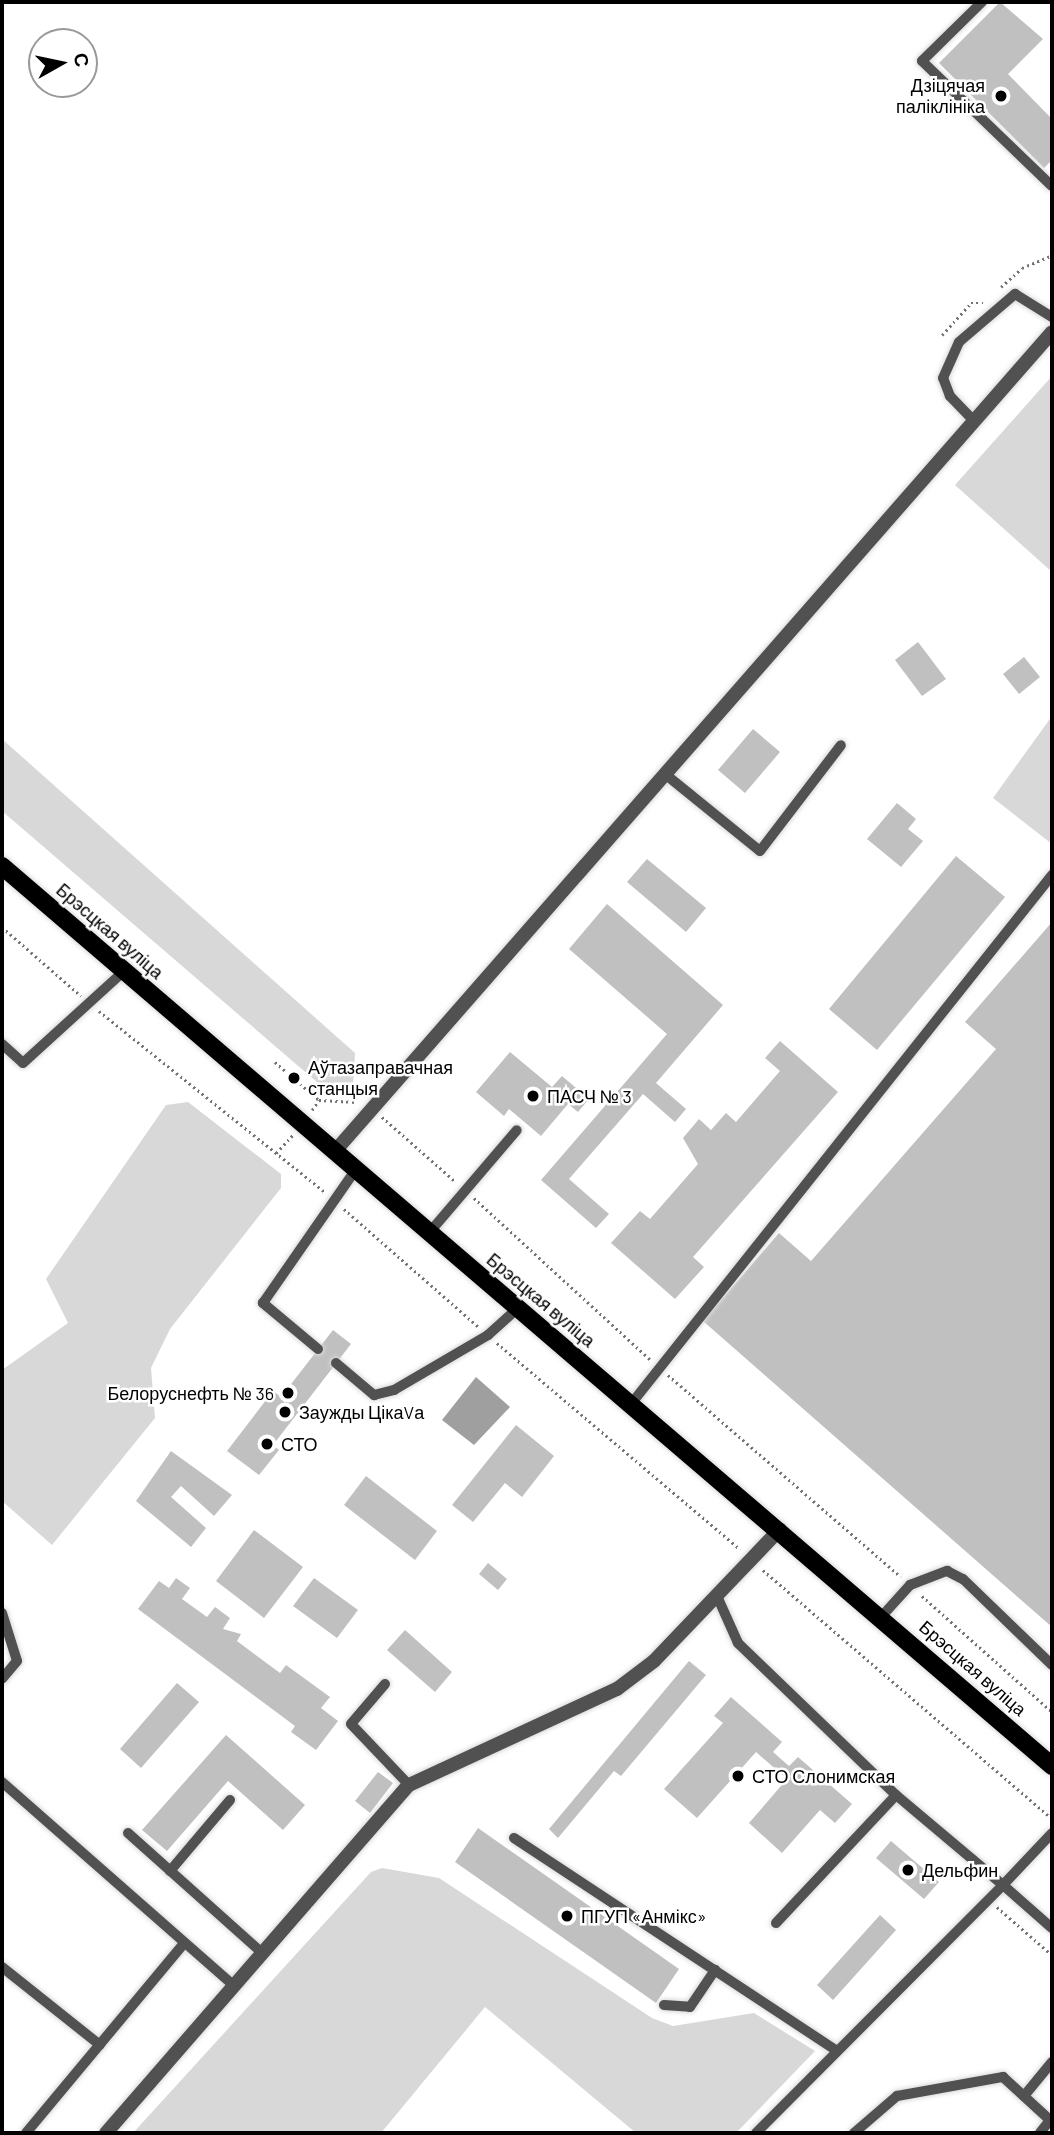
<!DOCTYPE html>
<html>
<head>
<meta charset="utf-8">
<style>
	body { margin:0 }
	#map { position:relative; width:1054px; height:2135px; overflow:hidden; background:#fff; font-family:Barlow,sans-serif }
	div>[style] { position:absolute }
	.green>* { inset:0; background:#d8d8d8 }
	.water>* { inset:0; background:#9f9f9f }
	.building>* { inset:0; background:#c0c0c0 }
	.path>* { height:2.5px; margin-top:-1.25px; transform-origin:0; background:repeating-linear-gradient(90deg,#737373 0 2px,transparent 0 5.5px) }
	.roads { filter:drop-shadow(0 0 2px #dbdbdb) drop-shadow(0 0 2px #dbdbdb) }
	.lane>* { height:10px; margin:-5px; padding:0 5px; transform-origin:5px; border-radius:5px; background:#515151 }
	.street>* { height:14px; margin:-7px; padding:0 7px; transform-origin:7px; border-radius:7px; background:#515151 }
	.primary>* { height:18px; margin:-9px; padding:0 9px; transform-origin:9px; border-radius:9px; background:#000 }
	.dots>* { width:19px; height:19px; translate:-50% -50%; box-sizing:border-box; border:4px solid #fff; border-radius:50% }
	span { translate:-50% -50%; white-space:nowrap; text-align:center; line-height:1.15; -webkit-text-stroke:5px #fff; paint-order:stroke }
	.poi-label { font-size:18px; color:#000 }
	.right { translate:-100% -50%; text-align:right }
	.left { translate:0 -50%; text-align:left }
	.street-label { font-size:18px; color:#000 }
	.frame { position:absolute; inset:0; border:4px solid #000; pointer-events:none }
	.north { position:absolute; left:28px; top:28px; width:70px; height:70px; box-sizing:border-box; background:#fff; border:2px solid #999; border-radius:50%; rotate:81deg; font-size:19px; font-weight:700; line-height:28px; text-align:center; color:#000 }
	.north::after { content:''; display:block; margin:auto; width:24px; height:32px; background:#000; clip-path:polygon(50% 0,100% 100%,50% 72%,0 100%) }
</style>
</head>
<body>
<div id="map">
	<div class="green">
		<div style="clip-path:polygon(1052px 376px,1052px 572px,955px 485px)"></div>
		<div style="clip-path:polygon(1052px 716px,1052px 844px,993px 798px)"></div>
		<div style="clip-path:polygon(2px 739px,355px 1053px,353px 1086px,325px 1089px,2px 811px)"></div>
		<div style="clip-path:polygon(188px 1102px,281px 1174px,281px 1188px,170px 1329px,151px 1368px,155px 1418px,52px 1545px,2px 1501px,2px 1370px,68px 1323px,46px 1279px,166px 1105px)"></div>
		<div style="clip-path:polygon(382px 1868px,439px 1878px,652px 2018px,673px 2026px,754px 2013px,815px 2051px,736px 2133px,636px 2133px,485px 2007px,381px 2133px,133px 2133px,371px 1872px)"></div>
	</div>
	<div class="water">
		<div style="clip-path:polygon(476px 1377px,510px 1407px,474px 1445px,442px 1420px)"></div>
	</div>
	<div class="building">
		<div style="clip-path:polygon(1000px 2px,1043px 39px,1008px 74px,1052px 119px,1052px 160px,1044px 168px,939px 63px)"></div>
		<div style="clip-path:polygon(918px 642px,946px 679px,922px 696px,895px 660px)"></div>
		<div style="clip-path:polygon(1024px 657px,1040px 677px,1019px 694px,1003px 674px)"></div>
		<div style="clip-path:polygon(753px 729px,780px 752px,745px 793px,718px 770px)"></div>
		<div style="clip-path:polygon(897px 803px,916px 819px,908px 829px,923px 841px,901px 867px,867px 839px)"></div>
		<div style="clip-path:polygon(956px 856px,1005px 897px,877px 1050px,829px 1009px)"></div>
		<div style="clip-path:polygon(647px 859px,706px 908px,686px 932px,627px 882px)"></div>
		<div style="clip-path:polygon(607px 904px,723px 1005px,656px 1083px,686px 1109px,675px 1122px,643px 1094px,569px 1179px,609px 1214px,596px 1228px,541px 1180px,667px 1034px,569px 949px)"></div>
		<div style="clip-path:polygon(1052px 922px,1052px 1627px,703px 1321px,779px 1233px,811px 1261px,996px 1049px,965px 1022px)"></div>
		<div style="clip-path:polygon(780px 1041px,838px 1092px,693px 1257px,704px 1267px,675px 1299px,611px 1243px,640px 1211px,650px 1219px,698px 1164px,683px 1138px,699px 1119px,711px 1130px,726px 1113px,736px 1122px,780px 1071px,765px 1058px)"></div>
		<div style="clip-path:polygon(510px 1052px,552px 1087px,562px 1076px,589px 1099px,578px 1112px,568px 1104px,541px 1136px,509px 1109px,504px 1116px,476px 1092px)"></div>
		<div style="clip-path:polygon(333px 1330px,351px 1344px,273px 1445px,279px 1450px,259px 1475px,227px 1451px,273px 1391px,281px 1397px)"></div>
		<div style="clip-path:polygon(516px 1425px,554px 1456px,522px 1497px,505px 1483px,473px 1522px,452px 1505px)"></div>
		<div style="clip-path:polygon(171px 1451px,232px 1495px,214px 1516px,181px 1486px,171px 1497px,206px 1528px,191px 1547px,136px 1501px)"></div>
		<div style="clip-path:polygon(366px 1476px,437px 1531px,415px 1560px,344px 1505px)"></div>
		<div style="clip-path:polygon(254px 1530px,303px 1567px,264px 1618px,216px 1581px)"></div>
		<div style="clip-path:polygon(488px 1563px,507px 1579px,498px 1590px,479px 1574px)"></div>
		<div style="clip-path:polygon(176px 1578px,190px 1588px,182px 1599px,207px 1617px,215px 1607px,230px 1618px,223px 1629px,241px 1634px,237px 1641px,280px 1673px,286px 1665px,330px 1697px,321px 1708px,338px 1721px,316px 1750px,291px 1732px,295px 1726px,138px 1609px,159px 1581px,169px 1588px)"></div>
		<div style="clip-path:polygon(314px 1578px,358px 1610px,337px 1638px,293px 1606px)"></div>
		<div style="clip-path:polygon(405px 1630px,452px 1672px,435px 1692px,387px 1650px)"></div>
		<div style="clip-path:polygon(689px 1661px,706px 1675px,621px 1776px,614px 1771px,558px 1838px,549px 1829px)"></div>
		<div style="clip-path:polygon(177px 1683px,199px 1702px,141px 1768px,120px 1749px)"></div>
		<div style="clip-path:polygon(731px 1697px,782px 1742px,773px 1752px,789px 1766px,798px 1757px,852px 1804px,835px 1823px,820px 1810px,782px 1853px,749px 1823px,787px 1779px,756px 1752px,697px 1818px,664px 1789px,723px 1723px,714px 1716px)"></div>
		<div style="clip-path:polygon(226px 1735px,305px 1805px,283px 1830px,228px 1781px,167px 1851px,142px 1830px)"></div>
		<div style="clip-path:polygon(378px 1772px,393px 1783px,370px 1813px,355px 1801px)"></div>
		<div style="clip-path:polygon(478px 1828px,679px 1969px,656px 2003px,455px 1862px)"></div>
		<div style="clip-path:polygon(891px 1841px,939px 1882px,924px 1899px,876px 1858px)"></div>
		<div style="clip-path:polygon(880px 1915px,896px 1930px,833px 2000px,817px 1985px)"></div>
	</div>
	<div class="path">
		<div style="left:1001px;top:287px;width:28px;rotate:-42deg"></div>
		<div style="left:1022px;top:268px;width:33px;rotate:-23deg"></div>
		<div style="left:942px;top:335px;width:43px;rotate:-47.8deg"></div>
		<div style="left:971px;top:303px;width:12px"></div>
		<div style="left:2px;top:927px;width:105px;rotate:41.1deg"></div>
		<div style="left:99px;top:1011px;width:291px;rotate:38.7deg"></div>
		<div style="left:275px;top:1062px;width:58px;rotate:40.8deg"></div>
		<div style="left:312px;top:1110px;width:12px;rotate:-55deg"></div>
		<div style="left:319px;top:1100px;width:37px;rotate:3deg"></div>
		<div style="left:382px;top:1117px;width:98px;rotate:41.3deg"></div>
		<div style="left:276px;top:1153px;width:25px;rotate:-47deg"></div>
		<div style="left:474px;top:1198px;width:239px;rotate:42.5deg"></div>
		<div style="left:344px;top:1209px;width:179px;rotate:41.2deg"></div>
		<div style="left:497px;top:1343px;width:319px;rotate:40.3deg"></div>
		<div style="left:668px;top:1375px;width:308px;rotate:40.9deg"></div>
		<div style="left:763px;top:1570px;width:381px;rotate:40.7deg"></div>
		<div style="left:922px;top:1596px;width:174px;rotate:41.7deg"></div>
		<div style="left:997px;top:1907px;width:73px;rotate:41.1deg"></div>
	</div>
	<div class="roads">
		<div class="lane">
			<div style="left:982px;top:2px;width:84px;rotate:135.5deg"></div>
			<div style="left:922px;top:61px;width:180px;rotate:43.9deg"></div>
			<div style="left:974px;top:421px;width:35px;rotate:-134deg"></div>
			<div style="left:950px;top:396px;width:19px;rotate:-111deg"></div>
			<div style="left:943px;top:378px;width:39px;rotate:-66deg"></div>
			<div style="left:959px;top:342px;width:74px;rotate:-40.6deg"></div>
			<div style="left:1015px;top:294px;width:44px;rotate:31.9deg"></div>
			<div style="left:665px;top:774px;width:122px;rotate:39deg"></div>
			<div style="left:760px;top:851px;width:133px;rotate:-52.6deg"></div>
			<div style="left:2px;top:1044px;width:28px;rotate:42deg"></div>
			<div style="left:23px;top:1063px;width:135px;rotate:-42.3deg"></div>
			<div style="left:429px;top:1233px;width:135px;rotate:-49.5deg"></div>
			<div style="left:318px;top:1349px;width:72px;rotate:-140.1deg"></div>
			<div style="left:263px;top:1303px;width:163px;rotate:-55.2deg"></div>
			<div style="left:336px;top:1363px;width:50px;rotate:40.1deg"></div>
			<div style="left:374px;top:1395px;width:21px;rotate:-14deg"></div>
			<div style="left:394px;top:1390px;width:109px;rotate:-30.3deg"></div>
			<div style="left:488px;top:1335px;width:40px;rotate:-42deg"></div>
			<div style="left:631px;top:1404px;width:676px;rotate:-51.49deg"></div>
			<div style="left:717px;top:1596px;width:51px;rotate:65.9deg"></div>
			<div style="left:738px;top:1643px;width:219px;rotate:43.9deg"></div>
			<div style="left:896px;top:1795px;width:140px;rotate:40.1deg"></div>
			<div style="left:1003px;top:1885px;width:71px;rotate:-46.7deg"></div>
			<div style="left:2px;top:1613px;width:50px;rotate:72.6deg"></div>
			<div style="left:17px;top:1661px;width:23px;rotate:130deg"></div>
			<div style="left:882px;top:1616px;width:42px;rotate:-47.9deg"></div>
			<div style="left:910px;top:1585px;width:40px;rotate:-21deg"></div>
			<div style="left:947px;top:1571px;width:18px;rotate:27deg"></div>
			<div style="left:963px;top:1579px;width:124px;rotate:44deg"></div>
			<div style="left:385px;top:1684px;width:52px;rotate:130.4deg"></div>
			<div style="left:351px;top:1724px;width:84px;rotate:46.4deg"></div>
			<div style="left:2px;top:1782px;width:308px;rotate:41.3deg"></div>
			<div style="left:128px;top:1833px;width:178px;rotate:41.8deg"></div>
			<div style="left:514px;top:1838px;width:385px;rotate:33.4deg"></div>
			<div style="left:170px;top:1871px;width:93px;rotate:-49.8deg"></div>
			<div style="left:776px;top:1923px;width:175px;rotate:-46.8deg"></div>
			<div style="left:2px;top:1967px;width:125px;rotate:38.5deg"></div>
			<div style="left:664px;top:2005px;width:26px;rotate:4deg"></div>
			<div style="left:690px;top:2007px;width:45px;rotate:-56deg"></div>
			<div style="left:1024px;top:2096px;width:44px;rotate:-50.5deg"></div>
			<div style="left:26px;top:2133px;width:244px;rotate:-50.2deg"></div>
			<div style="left:756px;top:2133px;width:350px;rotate:-45.1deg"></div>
			<div style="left:1003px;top:1885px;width:65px;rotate:41.3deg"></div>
			<div style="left:854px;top:2133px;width:57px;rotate:-40.7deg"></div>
			<div style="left:897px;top:2096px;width:108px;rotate:-10.2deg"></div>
			<div style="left:1003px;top:2077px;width:64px;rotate:42.5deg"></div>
			<div style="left:1050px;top:2120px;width:16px;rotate:128deg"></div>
		</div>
		<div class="street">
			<div style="left:336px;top:1150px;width:1087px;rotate:-48.8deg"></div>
			<div style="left:106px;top:2133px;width:461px;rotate:-49deg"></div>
			<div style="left:409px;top:1785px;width:229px;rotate:-24.8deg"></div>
			<div style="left:617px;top:1689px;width:46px;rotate:-37.1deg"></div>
			<div style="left:654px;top:1661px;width:182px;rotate:-46.3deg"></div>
		</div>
		<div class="primary">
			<div style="left:2px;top:866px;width:1383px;rotate:40.6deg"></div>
		</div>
	</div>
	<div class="dots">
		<div style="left:1001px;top:96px;background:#000"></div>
		<div style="left:294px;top:1078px;background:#000"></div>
		<div style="left:533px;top:1096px;background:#000"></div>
		<div style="left:288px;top:1393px;background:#000"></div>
		<div style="left:285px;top:1412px;background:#000"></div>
		<div style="left:267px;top:1444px;background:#000"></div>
		<div style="left:738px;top:1776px;background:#000"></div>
		<div style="left:908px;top:1870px;background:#000"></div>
		<div style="left:567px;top:1916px;background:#000"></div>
	</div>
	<div class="poi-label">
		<span class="right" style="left:985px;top:96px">Дзіцячая<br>паліклініка</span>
		<span class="left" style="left:308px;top:1078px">Аўтазаправачная<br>станцыя</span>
		<span class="left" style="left:547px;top:1096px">ПАСЧ № 3</span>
		<span class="right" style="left:274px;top:1393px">Белоруснефть № 36</span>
		<span class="left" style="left:299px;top:1412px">Заужды ЦікаVа</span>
		<span class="left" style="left:281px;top:1444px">СТО</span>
		<span class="left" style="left:752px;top:1776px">СТО Слонимская</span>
		<span class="left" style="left:922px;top:1870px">Дельфин</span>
		<span class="left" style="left:581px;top:1916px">ПГУП «Анмікс»</span>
	</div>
	<div class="street-label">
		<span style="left:110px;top:931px;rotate:41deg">Брэсцкая вуліца</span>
		<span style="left:541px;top:1300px;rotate:40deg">Брэсцкая вуліца</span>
		<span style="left:973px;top:1668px;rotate:41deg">Брэсцкая вуліца</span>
	</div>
	<div class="frame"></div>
	<div class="north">С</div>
</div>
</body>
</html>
